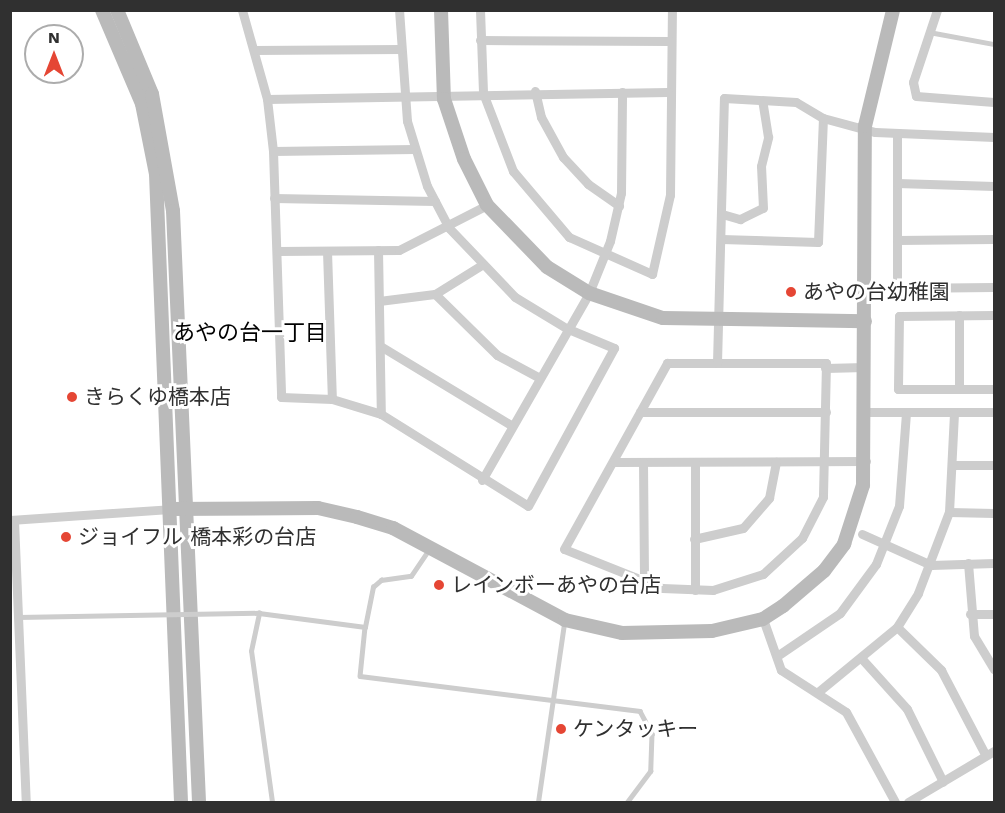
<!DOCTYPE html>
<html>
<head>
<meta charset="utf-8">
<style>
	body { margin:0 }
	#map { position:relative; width:1005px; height:813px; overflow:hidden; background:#fff; font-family:"Work Sans","Noto Sans JP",sans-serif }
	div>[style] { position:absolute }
	.lane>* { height:4.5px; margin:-2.25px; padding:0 2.25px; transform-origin:2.25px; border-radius:2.25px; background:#cdcdcd }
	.street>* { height:9px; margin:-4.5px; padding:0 4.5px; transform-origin:4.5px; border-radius:4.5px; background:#cdcdcd }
	.secondary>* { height:14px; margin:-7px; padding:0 7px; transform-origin:7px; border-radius:7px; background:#bababa }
	.lane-bridge>* { height:4.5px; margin:-2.25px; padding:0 2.25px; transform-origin:2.25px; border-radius:2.25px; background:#cdcdcd }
	.dots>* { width:16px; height:16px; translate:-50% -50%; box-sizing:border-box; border:3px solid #fff; border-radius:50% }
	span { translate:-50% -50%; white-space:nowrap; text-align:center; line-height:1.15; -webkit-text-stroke:6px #fff; paint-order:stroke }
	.poi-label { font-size:21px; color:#303030 }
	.left { translate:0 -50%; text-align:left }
	.neighbourhood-label { font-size:22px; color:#000 }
	.frame { position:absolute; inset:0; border:12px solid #303030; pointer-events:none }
	.north { position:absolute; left:24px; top:24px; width:60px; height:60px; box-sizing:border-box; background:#fff; border:2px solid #acacac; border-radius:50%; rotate:0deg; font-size:16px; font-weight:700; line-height:24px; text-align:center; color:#303030 }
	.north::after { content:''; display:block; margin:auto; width:21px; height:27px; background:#e54634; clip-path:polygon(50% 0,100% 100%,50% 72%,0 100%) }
</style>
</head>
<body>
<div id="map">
	<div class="lane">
		<div style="left:929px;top:32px;width:66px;rotate:10.5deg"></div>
		<div style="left:365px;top:627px;width:49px;rotate:95.8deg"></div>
		<div style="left:360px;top:676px;width:282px;rotate:7.1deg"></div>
		<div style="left:640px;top:711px;width:26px;rotate:62deg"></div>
		<div style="left:652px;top:734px;width:37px;rotate:92deg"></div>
		<div style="left:651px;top:771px;width:39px;rotate:127deg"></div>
		<div style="left:272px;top:802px;width:152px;rotate:-97.9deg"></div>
		<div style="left:251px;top:651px;width:39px;rotate:-78deg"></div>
		<div style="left:259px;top:613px;width:107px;rotate:7.5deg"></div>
		<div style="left:365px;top:627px;width:41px;rotate:-78.7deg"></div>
		<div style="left:373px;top:587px;width:11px;rotate:-41deg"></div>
		<div style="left:381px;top:580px;width:30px;rotate:-8deg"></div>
		<div style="left:411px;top:576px;width:30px;rotate:-56deg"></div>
		<div style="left:538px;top:802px;width:181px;rotate:-81.7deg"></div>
	</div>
	<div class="street">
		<div style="left:242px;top:10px;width:92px;rotate:74.3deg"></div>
		<div style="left:267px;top:99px;width:52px;rotate:83.4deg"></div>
		<div style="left:273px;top:151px;width:246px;rotate:88.1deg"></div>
		<div style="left:281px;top:397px;width:51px;rotate:2.2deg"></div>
		<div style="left:332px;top:399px;width:51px;rotate:17deg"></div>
		<div style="left:381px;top:414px;width:173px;rotate:32deg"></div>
		<div style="left:528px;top:506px;width:180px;rotate:-61.4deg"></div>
		<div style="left:614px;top:348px;width:52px;rotate:-157.4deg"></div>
		<div style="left:566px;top:328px;width:60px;rotate:-148.7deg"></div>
		<div style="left:515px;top:297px;width:95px;rotate:-133.7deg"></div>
		<div style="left:449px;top:228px;width:47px;rotate:-117.6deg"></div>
		<div style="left:427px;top:186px;width:68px;rotate:-107.1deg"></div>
		<div style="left:407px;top:121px;width:111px;rotate:-94.1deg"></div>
		<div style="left:480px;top:10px;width:83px;rotate:87.9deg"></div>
		<div style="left:483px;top:93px;width:84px;rotate:69deg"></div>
		<div style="left:513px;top:171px;width:87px;rotate:49.7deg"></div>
		<div style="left:569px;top:237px;width:91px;rotate:24deg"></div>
		<div style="left:652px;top:274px;width:81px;rotate:-77.2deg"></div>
		<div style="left:670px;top:195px;width:185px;rotate:-89.4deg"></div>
		<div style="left:937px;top:10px;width:76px;rotate:108.4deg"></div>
		<div style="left:913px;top:82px;width:14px;rotate:78deg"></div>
		<div style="left:916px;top:96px;width:78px;rotate:4.4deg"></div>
		<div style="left:480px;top:40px;width:191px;rotate:0.3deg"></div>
		<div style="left:254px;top:50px;width:147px;rotate:-0.4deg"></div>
		<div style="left:535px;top:91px;width:27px;rotate:77deg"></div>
		<div style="left:541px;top:117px;width:46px;rotate:61.2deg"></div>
		<div style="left:563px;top:157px;width:37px;rotate:47deg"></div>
		<div style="left:588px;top:184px;width:38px;rotate:35deg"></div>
		<div style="left:267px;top:99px;width:401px;rotate:-1deg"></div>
		<div style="left:897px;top:133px;width:155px;rotate:90deg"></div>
		<div style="left:897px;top:288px;width:97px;rotate:-0.6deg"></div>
		<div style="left:273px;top:151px;width:141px;rotate:-0.8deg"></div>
		<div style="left:897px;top:183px;width:97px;rotate:1.8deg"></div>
		<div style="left:274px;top:198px;width:161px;rotate:1.1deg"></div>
		<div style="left:722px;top:214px;width:19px;rotate:16deg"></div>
		<div style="left:740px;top:219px;width:25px;rotate:-26deg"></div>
		<div style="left:763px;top:208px;width:42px;rotate:-92.7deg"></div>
		<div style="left:761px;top:166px;width:30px;rotate:-76deg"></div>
		<div style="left:768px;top:137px;width:37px;rotate:-99deg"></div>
		<div style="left:721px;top:239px;width:97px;rotate:1.8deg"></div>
		<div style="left:818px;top:242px;width:124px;rotate:-87.7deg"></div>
		<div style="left:897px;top:240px;width:97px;rotate:-0.6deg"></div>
		<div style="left:378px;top:250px;width:164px;rotate:89deg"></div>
		<div style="left:277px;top:251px;width:122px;rotate:-0.5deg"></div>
		<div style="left:399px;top:250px;width:99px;rotate:-27.1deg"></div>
		<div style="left:327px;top:251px;width:148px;rotate:88.1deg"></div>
		<div style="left:435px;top:294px;width:87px;rotate:44.5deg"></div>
		<div style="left:497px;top:355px;width:47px;rotate:28.2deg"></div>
		<div style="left:379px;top:301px;width:56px;rotate:-7.1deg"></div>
		<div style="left:435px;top:294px;width:53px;rotate:-31.9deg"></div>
		<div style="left:959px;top:315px;width:74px;rotate:90deg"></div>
		<div style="left:994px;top:315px;width:95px;rotate:179.4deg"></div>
		<div style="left:899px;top:316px;width:73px;rotate:90.8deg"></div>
		<div style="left:898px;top:389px;width:96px"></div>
		<div style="left:382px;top:347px;width:151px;rotate:31.2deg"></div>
		<div style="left:667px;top:363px;width:159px"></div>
		<div style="left:826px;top:363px;width:134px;rotate:91.3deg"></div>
		<div style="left:823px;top:497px;width:46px;rotate:117.1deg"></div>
		<div style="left:802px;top:538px;width:53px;rotate:137.3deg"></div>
		<div style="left:763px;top:574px;width:52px;rotate:162.3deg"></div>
		<div style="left:713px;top:590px;width:51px;rotate:-177.8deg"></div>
		<div style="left:662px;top:588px;width:105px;rotate:-158.3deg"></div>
		<div style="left:564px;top:549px;width:213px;rotate:-61deg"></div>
		<div style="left:717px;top:363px;width:265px;rotate:-88.5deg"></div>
		<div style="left:724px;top:98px;width:72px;rotate:3.2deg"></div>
		<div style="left:796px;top:102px;width:31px;rotate:31deg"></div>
		<div style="left:823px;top:118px;width:54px;rotate:15.1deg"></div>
		<div style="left:875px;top:132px;width:119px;rotate:2.4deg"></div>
		<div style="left:825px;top:368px;width:40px;rotate:-1.4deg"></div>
		<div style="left:640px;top:412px;width:186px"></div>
		<div style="left:866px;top:412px;width:128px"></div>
		<div style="left:614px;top:462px;width:252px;rotate:-0.2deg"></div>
		<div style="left:643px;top:462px;width:123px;rotate:89.5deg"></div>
		<div style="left:695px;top:462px;width:128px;rotate:90deg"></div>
		<div style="left:956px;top:465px;width:38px"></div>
		<div style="left:482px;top:480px;width:215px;rotate:-60.2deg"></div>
		<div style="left:589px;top:293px;width:56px;rotate:-68deg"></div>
		<div style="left:610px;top:241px;width:49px;rotate:-77.1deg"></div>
		<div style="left:621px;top:193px;width:101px;rotate:-89.4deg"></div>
		<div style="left:949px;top:512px;width:45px;rotate:1.3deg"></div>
		<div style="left:10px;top:520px;width:160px;rotate:-3.9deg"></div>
		<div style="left:14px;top:521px;width:281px;rotate:87.6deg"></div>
		<div style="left:862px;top:534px;width:76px;rotate:24.2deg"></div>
		<div style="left:931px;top:565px;width:63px;rotate:-1.8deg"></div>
		<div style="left:694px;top:539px;width:50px;rotate:-12.7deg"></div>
		<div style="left:743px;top:528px;width:40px;rotate:-49deg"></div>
		<div style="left:769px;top:498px;width:37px;rotate:-79deg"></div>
		<div style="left:968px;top:563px;width:73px;rotate:85.3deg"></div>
		<div style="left:974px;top:636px;width:39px;rotate:59deg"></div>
		<div style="left:970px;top:614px;width:24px"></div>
		<div style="left:763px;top:619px;width:54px;rotate:70.6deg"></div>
		<div style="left:781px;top:670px;width:77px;rotate:32.9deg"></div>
		<div style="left:846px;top:712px;width:102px;rotate:61.4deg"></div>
		<div style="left:897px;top:627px;width:62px;rotate:44.3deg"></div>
		<div style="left:941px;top:670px;width:95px;rotate:62.4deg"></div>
		<div style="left:777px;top:656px;width:76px;rotate:-34.3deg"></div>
		<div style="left:840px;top:613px;width:61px;rotate:-53.7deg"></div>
		<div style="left:876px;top:564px;width:62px;rotate:-68.4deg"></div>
		<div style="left:899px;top:506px;width:94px;rotate:-85.7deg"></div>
		<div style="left:862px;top:659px;width:67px;rotate:48deg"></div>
		<div style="left:907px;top:709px;width:81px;rotate:63.7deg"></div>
		<div style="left:818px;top:692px;width:102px;rotate:-39.4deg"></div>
		<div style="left:897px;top:627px;width:40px;rotate:-58deg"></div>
		<div style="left:918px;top:593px;width:87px;rotate:-69.1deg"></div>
		<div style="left:949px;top:512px;width:100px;rotate:-87.1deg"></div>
		<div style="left:908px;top:802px;width:100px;rotate:-30.7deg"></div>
	</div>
	<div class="secondary">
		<div style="left:102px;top:10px;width:102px;rotate:66.9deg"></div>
		<div style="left:142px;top:104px;width:71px;rotate:78.7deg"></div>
		<div style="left:156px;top:174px;width:628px;rotate:87.72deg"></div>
		<div style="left:117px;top:10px;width:91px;rotate:67.4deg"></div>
		<div style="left:152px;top:94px;width:119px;rotate:79.8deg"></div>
		<div style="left:173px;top:211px;width:592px;rotate:87.48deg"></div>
		<div style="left:441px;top:10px;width:89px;rotate:88.1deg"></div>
		<div style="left:444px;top:99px;width:63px;rotate:71.6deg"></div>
		<div style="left:464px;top:159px;width:51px;rotate:63.4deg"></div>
		<div style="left:487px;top:205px;width:86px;rotate:45.9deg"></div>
		<div style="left:547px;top:267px;width:49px;rotate:31.8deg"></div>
		<div style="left:589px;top:293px;width:78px;rotate:18.7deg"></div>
		<div style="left:663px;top:318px;width:202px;rotate:0.9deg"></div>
		<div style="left:170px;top:509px;width:148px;rotate:-0.4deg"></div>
		<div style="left:318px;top:508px;width:40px;rotate:13deg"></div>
		<div style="left:357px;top:517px;width:38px;rotate:17deg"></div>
		<div style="left:393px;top:528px;width:195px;rotate:28.1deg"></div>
		<div style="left:565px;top:620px;width:58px;rotate:12.8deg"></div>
		<div style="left:622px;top:633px;width:90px;rotate:-1.3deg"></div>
		<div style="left:712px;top:631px;width:52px;rotate:-13.2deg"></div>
		<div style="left:763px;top:619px;width:24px;rotate:-33deg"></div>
		<div style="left:783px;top:606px;width:54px;rotate:-40.5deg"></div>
		<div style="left:824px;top:571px;width:34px;rotate:-53deg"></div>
		<div style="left:844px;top:544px;width:62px;rotate:-72.1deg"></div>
		<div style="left:863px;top:485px;width:359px;rotate:-89.7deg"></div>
		<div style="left:865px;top:126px;width:119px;rotate:-76.4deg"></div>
	</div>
	<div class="lane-bridge">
		<div style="left:18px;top:617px;width:241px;rotate:-1deg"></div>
	</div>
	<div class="dots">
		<div style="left:791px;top:292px;background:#e54634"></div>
		<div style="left:72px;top:397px;background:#e54634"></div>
		<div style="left:66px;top:537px;background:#e54634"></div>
		<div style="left:439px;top:585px;background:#e54634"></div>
		<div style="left:561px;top:729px;background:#e54634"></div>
	</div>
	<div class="poi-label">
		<span class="left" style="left:803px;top:292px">あやの台幼稚園</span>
		<span class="left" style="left:84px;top:397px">きらくゆ橋本店</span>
		<span class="left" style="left:78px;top:537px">ジョイフル 橋本彩の台店</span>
		<span class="left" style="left:451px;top:585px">レインボーあやの台店</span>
		<span class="left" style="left:573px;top:729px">ケンタッキー</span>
	</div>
	<div class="neighbourhood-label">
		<span style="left:250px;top:333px">あやの台一丁目</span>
	</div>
	<div class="frame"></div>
	<div class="north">N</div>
</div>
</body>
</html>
